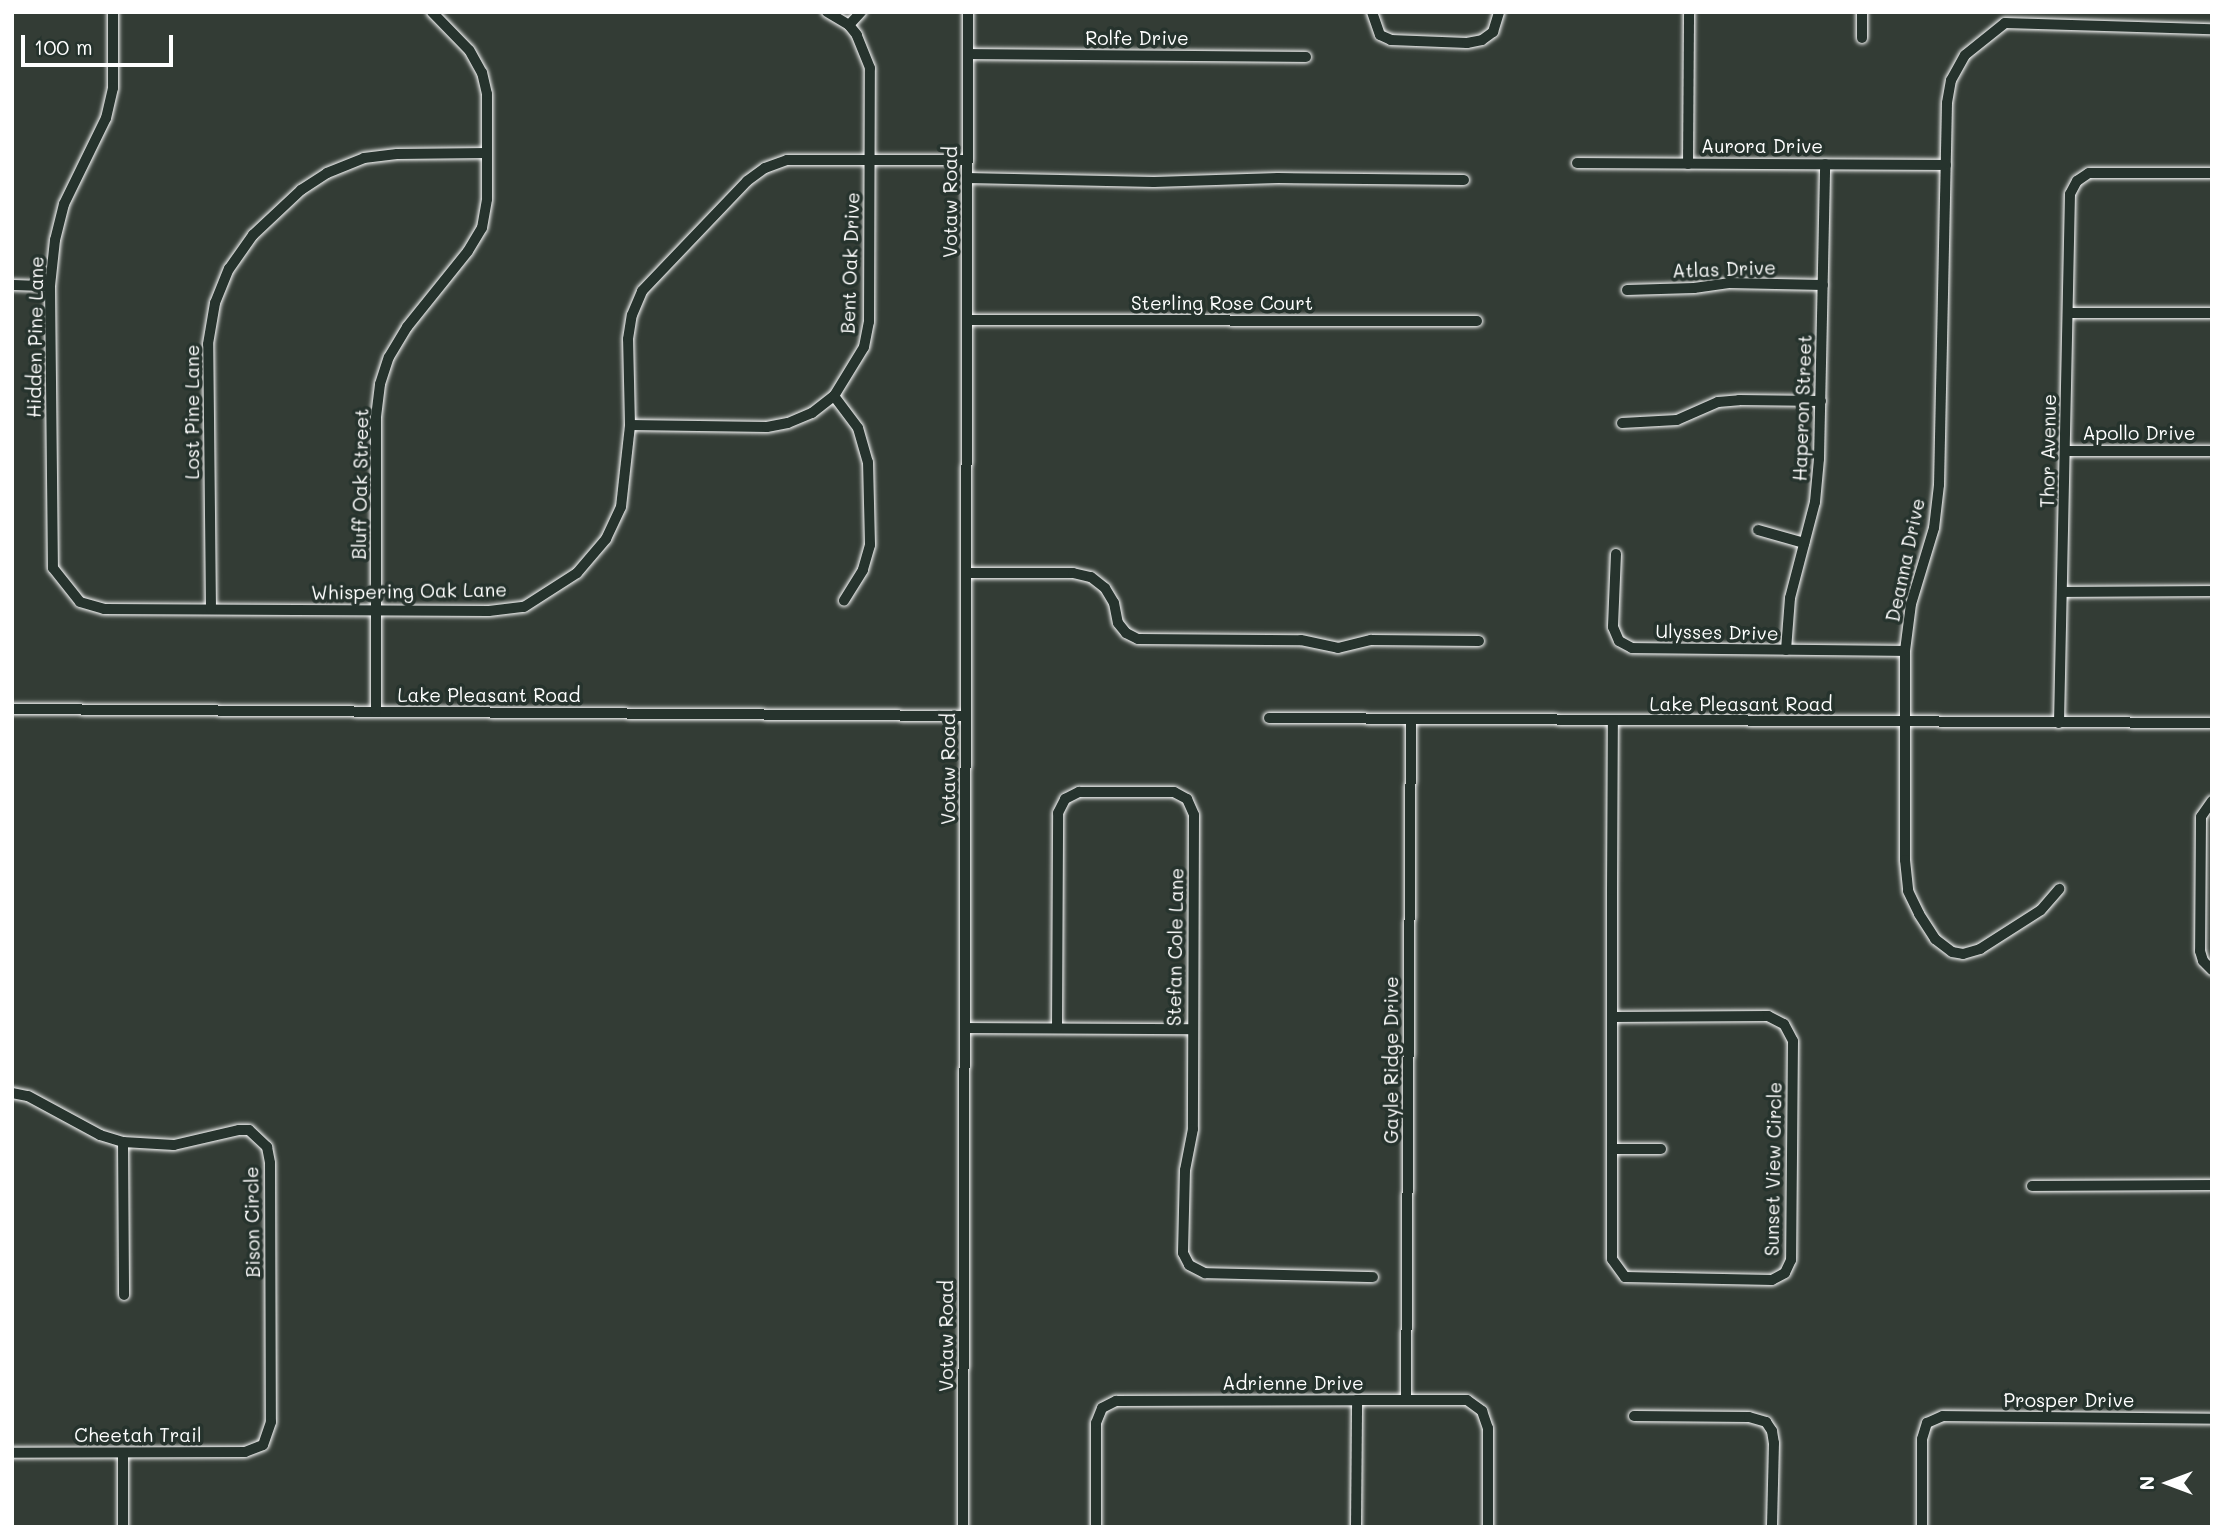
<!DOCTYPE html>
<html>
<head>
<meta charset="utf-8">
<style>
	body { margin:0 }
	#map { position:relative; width:2224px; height:1539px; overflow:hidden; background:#333c35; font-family:Mali,sans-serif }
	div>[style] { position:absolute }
	.roads { filter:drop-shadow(0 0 2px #fff) drop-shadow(0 0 2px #fff) }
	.minor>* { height:10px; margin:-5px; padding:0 5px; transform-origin:5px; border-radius:5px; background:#26332d }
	span { translate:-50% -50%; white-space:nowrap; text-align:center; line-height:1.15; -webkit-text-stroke:7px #26332d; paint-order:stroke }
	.street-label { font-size:19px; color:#fff }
	.frame { position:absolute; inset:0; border:14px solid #fff; pointer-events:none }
	.north { position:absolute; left:2133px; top:1448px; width:70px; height:70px; -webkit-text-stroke:5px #26332d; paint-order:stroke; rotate:270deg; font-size:19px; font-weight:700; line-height:28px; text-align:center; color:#fff }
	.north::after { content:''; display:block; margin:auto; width:24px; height:32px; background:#fff; clip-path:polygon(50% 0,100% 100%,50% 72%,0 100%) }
	.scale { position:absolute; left:21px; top:35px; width:152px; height:32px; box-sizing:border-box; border:4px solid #fff; border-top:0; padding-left:9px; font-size:21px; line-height:24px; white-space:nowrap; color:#fff; -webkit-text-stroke:5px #26332d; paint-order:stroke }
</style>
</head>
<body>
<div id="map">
	<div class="roads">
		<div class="minor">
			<div style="left:113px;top:12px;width:76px;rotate:90deg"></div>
			<div style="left:113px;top:88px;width:31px;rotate:103deg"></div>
			<div style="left:106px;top:118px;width:96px;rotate:116deg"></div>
			<div style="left:64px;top:204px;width:37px;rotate:104deg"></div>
			<div style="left:55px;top:240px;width:46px;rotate:96.2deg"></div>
			<div style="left:50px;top:286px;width:282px;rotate:89.4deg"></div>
			<div style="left:53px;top:568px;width:43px;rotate:51.5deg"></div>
			<div style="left:80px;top:602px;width:25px;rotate:16deg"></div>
			<div style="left:104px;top:609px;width:385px;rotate:0.3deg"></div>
			<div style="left:489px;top:611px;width:35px;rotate:-7deg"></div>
			<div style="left:524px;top:607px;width:63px;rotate:-32.7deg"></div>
			<div style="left:577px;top:573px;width:45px;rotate:-49.5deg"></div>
			<div style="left:606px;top:539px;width:35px;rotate:-65deg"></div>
			<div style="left:621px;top:507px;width:82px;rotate:-83.7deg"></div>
			<div style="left:630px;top:425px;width:86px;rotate:-91.3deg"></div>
			<div style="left:628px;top:339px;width:24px;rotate:-81deg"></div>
			<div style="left:632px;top:315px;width:26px;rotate:-67deg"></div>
			<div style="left:642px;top:291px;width:152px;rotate:-46.3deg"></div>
			<div style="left:747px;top:181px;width:22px;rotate:-36deg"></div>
			<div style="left:765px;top:168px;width:23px;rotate:-20deg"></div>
			<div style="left:787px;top:160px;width:180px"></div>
			<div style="left:1372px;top:12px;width:24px;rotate:71deg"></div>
			<div style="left:1380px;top:35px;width:12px;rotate:24deg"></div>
			<div style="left:1391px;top:40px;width:76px;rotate:2.3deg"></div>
			<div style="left:1467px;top:43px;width:15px;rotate:-11deg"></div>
			<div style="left:1482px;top:40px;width:14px;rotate:-36deg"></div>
			<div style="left:1493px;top:32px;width:21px;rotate:-73deg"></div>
			<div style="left:2005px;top:23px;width:51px;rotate:141.3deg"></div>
			<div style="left:1965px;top:55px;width:29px;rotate:119deg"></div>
			<div style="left:1951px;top:80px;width:23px;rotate:100deg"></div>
			<div style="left:1947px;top:103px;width:382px;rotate:91.2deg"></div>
			<div style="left:1939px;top:485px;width:43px;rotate:96.6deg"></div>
			<div style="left:1934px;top:528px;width:79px;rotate:106.8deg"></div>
			<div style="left:1911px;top:604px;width:47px;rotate:97.3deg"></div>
			<div style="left:1905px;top:651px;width:209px;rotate:90deg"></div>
			<div style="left:1905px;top:860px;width:31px;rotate:84deg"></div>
			<div style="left:1908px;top:891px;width:25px;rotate:64deg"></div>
			<div style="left:1919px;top:914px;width:30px;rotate:57deg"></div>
			<div style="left:1935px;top:939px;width:21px;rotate:37deg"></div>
			<div style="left:1952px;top:952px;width:11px;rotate:10deg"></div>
			<div style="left:1963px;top:954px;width:18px;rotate:-16deg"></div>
			<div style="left:1980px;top:949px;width:72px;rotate:-32.6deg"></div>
			<div style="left:2041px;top:910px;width:28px;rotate:-49deg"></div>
			<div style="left:2005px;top:23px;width:207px;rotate:1.7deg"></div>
			<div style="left:849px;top:25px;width:18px;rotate:-47deg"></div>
			<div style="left:1862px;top:38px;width:26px;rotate:-90deg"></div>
			<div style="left:968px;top:54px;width:338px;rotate:0.5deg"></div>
			<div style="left:1577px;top:163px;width:369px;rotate:0.3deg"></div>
			<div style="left:1688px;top:164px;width:152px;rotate:-89.6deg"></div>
			<div style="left:967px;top:178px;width:187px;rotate:1.2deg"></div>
			<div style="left:1154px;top:182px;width:124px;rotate:-1.8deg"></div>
			<div style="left:1278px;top:178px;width:186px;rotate:0.6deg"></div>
			<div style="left:12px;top:285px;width:38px;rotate:2deg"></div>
			<div style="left:1627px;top:290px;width:67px;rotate:-1.7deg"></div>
			<div style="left:1694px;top:288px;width:35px;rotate:-8deg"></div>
			<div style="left:1729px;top:283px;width:94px;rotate:1.2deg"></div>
			<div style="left:2068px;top:313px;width:144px"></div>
			<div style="left:967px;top:320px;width:510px;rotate:0.11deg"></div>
			<div style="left:834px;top:396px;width:40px;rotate:53deg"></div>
			<div style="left:858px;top:428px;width:35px;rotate:74deg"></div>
			<div style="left:868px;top:462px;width:83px;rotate:88.6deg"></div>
			<div style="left:870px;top:545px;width:26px;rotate:106deg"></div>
			<div style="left:863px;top:570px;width:36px;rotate:122deg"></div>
			<div style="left:1622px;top:423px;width:55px;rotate:-3.1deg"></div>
			<div style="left:1677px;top:420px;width:45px;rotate:-23.7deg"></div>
			<div style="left:1718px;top:402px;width:21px;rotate:-5deg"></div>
			<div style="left:1739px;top:400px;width:82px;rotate:0.7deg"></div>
			<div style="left:630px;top:425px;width:137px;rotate:0.8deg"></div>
			<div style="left:767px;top:427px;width:21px;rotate:-11deg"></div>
			<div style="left:788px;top:423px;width:26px;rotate:-23deg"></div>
			<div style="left:812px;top:413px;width:28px;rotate:-38deg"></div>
			<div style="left:834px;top:396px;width:57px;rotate:-58.5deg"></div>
			<div style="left:864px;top:347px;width:25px;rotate:-79deg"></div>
			<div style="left:869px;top:322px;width:254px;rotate:-89.8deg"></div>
			<div style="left:870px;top:68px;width:35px;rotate:-112deg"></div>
			<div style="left:857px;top:35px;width:13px;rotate:-129deg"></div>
			<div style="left:849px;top:25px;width:26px;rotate:-149deg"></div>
			<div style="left:2065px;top:451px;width:147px"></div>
			<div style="left:1758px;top:530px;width:48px;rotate:15.8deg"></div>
			<div style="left:1616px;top:554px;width:73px;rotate:92.4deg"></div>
			<div style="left:1613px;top:627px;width:15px;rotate:67deg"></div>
			<div style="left:1619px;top:641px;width:15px;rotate:28deg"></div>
			<div style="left:1632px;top:648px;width:273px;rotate:0.6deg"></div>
			<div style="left:966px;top:573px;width:107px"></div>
			<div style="left:1073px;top:573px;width:18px;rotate:13deg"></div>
			<div style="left:1091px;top:577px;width:18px;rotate:38deg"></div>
			<div style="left:1105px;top:588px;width:17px;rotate:59deg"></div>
			<div style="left:1114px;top:603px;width:20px;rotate:79deg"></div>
			<div style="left:1118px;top:623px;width:13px;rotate:51deg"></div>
			<div style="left:1126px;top:633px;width:13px;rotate:27deg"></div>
			<div style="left:1138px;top:639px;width:163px;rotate:0.4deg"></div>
			<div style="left:1301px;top:640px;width:38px;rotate:12deg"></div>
			<div style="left:1338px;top:648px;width:34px;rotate:-14deg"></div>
			<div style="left:1371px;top:640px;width:108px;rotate:0.5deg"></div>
			<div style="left:2062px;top:592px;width:150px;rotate:-0.4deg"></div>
			<div style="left:211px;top:609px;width:265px;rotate:-90.6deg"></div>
			<div style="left:208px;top:344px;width:42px;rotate:-80.3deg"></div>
			<div style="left:215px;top:303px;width:37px;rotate:-68deg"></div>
			<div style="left:229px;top:269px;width:42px;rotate:-54.8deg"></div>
			<div style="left:253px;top:235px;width:66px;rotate:-43.2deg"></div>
			<div style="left:301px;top:190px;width:31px;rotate:-33deg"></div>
			<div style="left:327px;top:173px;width:40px;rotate:-22deg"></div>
			<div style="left:364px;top:158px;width:33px;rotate:-7deg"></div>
			<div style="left:397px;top:154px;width:90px;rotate:-0.6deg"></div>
			<div style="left:1786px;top:650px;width:52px;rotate:-85.6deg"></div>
			<div style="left:1790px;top:598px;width:99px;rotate:-75.4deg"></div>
			<div style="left:1815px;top:502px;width:43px;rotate:-84.7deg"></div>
			<div style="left:1819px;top:459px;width:295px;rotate:-88.8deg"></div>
			<div style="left:12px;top:709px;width:954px;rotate:0.42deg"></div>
			<div style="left:376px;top:712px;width:295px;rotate:-90deg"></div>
			<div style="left:376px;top:417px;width:33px;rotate:-83deg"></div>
			<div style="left:380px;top:384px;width:28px;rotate:-72deg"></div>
			<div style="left:389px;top:357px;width:35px;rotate:-59deg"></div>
			<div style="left:407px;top:327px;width:97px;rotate:-51.2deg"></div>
			<div style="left:468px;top:251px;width:27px;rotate:-59deg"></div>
			<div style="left:482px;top:228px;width:29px;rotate:-80deg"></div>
			<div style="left:487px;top:199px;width:105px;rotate:-90deg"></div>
			<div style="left:487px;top:94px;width:22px;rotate:-103deg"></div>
			<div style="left:482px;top:73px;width:26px;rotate:-119deg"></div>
			<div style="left:469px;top:50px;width:53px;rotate:-134.2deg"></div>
			<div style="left:1269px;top:718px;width:943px;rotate:0.3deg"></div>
			<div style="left:2059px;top:723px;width:529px;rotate:-88.81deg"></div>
			<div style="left:2070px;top:194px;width:15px;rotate:-62deg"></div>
			<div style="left:2077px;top:181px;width:14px;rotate:-34deg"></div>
			<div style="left:2089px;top:173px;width:123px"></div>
			<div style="left:2212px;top:801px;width:19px;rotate:125deg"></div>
			<div style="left:2201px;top:817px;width:134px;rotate:90.4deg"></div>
			<div style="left:2200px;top:951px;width:10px;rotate:73deg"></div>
			<div style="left:2203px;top:961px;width:13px;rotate:45deg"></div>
			<div style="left:1612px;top:1017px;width:156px;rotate:-0.4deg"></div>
			<div style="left:1768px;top:1016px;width:18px;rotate:27deg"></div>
			<div style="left:1784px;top:1024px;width:19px;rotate:62deg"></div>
			<div style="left:1793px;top:1041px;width:219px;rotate:90.5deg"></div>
			<div style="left:1791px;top:1260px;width:14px;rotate:115deg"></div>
			<div style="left:1785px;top:1273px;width:15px;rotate:152deg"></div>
			<div style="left:1772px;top:1280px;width:147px;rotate:-178.8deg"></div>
			<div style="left:1625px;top:1277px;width:22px;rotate:-126deg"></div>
			<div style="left:1612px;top:1259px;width:369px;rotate:-90deg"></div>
			<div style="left:1612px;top:890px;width:169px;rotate:-89.7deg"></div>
			<div style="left:965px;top:1028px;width:226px;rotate:0.3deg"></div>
			<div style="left:1057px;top:1028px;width:215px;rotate:-89.7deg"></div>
			<div style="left:1058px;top:813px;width:16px;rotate:-63deg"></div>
			<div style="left:1065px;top:799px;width:16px;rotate:-27deg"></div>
			<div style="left:1079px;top:792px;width:95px"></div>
			<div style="left:1174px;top:792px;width:15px;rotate:28deg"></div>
			<div style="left:1187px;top:799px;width:17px;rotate:66deg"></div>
			<div style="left:1194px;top:815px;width:314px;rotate:90.2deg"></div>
			<div style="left:1193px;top:1129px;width:42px;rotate:101deg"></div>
			<div style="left:1185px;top:1170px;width:83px;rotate:91.4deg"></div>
			<div style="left:1183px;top:1253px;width:13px;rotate:63deg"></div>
			<div style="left:1189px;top:1265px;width:18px;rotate:27deg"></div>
			<div style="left:1205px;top:1273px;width:168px;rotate:1.4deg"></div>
			<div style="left:12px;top:1093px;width:16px;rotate:11deg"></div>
			<div style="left:28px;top:1096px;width:82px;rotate:28.4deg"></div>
			<div style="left:100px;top:1135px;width:24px;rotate:17deg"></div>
			<div style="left:123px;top:1142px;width:51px;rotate:3.4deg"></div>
			<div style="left:174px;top:1145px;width:67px;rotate:-13deg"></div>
			<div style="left:239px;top:1130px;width:10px"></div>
			<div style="left:249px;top:1130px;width:25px;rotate:43deg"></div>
			<div style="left:267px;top:1147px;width:16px;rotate:79deg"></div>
			<div style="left:270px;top:1163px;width:259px;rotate:89.8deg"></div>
			<div style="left:271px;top:1422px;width:24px;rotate:109deg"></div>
			<div style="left:263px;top:1445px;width:19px;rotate:159deg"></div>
			<div style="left:245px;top:1452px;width:233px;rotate:179.8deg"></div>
			<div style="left:123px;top:1142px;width:153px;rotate:89.6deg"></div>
			<div style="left:1612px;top:1149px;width:49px"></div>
			<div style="left:2032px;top:1186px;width:180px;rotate:-0.3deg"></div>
			<div style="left:1406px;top:1400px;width:680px;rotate:-89.58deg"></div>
			<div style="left:1634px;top:1416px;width:115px;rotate:0.5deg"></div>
			<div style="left:1749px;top:1417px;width:18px;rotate:16deg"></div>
			<div style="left:1766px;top:1422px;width:11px;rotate:56deg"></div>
			<div style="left:1772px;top:1431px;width:12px;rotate:81deg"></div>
			<div style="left:1774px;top:1443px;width:84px;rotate:91.4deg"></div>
			<div style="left:123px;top:1527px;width:74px;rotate:-90deg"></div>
			<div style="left:963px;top:1527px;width:1515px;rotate:-89.81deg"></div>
			<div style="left:1096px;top:1527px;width:104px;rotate:-90deg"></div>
			<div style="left:1096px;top:1423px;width:16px;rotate:-68deg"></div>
			<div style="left:1102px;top:1408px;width:16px;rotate:-27deg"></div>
			<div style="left:1116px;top:1401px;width:241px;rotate:-0.2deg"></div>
			<div style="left:1357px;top:1400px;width:110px"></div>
			<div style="left:1467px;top:1400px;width:19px;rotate:36deg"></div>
			<div style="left:1482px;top:1411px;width:18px;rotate:71deg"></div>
			<div style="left:1488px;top:1428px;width:99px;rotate:90deg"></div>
			<div style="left:1356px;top:1527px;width:127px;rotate:-89.5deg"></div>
			<div style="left:1922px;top:1527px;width:88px;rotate:-90deg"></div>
			<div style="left:1922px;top:1439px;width:17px;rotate:-73deg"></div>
			<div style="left:1927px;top:1423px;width:17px;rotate:-24deg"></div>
			<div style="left:1943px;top:1416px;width:269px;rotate:0.6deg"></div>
		</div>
	</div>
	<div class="street-label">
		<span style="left:1137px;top:38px">Rolfe Drive</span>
		<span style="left:1762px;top:146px">Aurora Drive</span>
		<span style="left:950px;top:202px;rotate:-90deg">Votaw Road</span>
		<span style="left:850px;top:263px;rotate:-88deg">Bent Oak Drive</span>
		<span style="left:1724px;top:269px;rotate:-2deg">Atlas Drive</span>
		<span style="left:1222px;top:303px">Sterling Rose Court</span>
		<span style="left:35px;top:337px;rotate:-89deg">Hidden Pine Lane</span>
		<span style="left:1802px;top:408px;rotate:-88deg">Haperon Street</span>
		<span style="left:192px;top:412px;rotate:-90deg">Lost Pine Lane</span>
		<span style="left:2139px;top:433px">Apollo Drive</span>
		<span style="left:2048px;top:451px;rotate:-89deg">Thor Avenue</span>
		<span style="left:360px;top:484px;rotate:-89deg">Bluff Oak Street</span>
		<span style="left:1905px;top:560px;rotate:-78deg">Deanna Drive</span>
		<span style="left:409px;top:591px;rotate:-1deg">Whispering Oak Lane</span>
		<span style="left:1717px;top:632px;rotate:1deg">Ulysses Drive</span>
		<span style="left:489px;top:695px">Lake Pleasant Road</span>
		<span style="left:1741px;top:704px">Lake Pleasant Road</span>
		<span style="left:948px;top:769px;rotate:-90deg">Votaw Road</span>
		<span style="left:1175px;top:947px;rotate:-89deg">Stefan Cole Lane</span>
		<span style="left:1391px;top:1060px;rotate:-90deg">Gayle Ridge Drive</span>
		<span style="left:1773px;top:1169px;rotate:-89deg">Sunset View Circle</span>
		<span style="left:252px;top:1222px;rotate:-91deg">Bison Circle</span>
		<span style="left:946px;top:1336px;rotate:-90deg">Votaw Road</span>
		<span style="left:1293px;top:1383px">Adrienne Drive</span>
		<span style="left:2069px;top:1400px">Prosper Drive</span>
		<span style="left:138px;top:1435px">Cheetah Trail</span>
	</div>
	<div class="frame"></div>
	<div class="north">N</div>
	<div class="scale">100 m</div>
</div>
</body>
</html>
